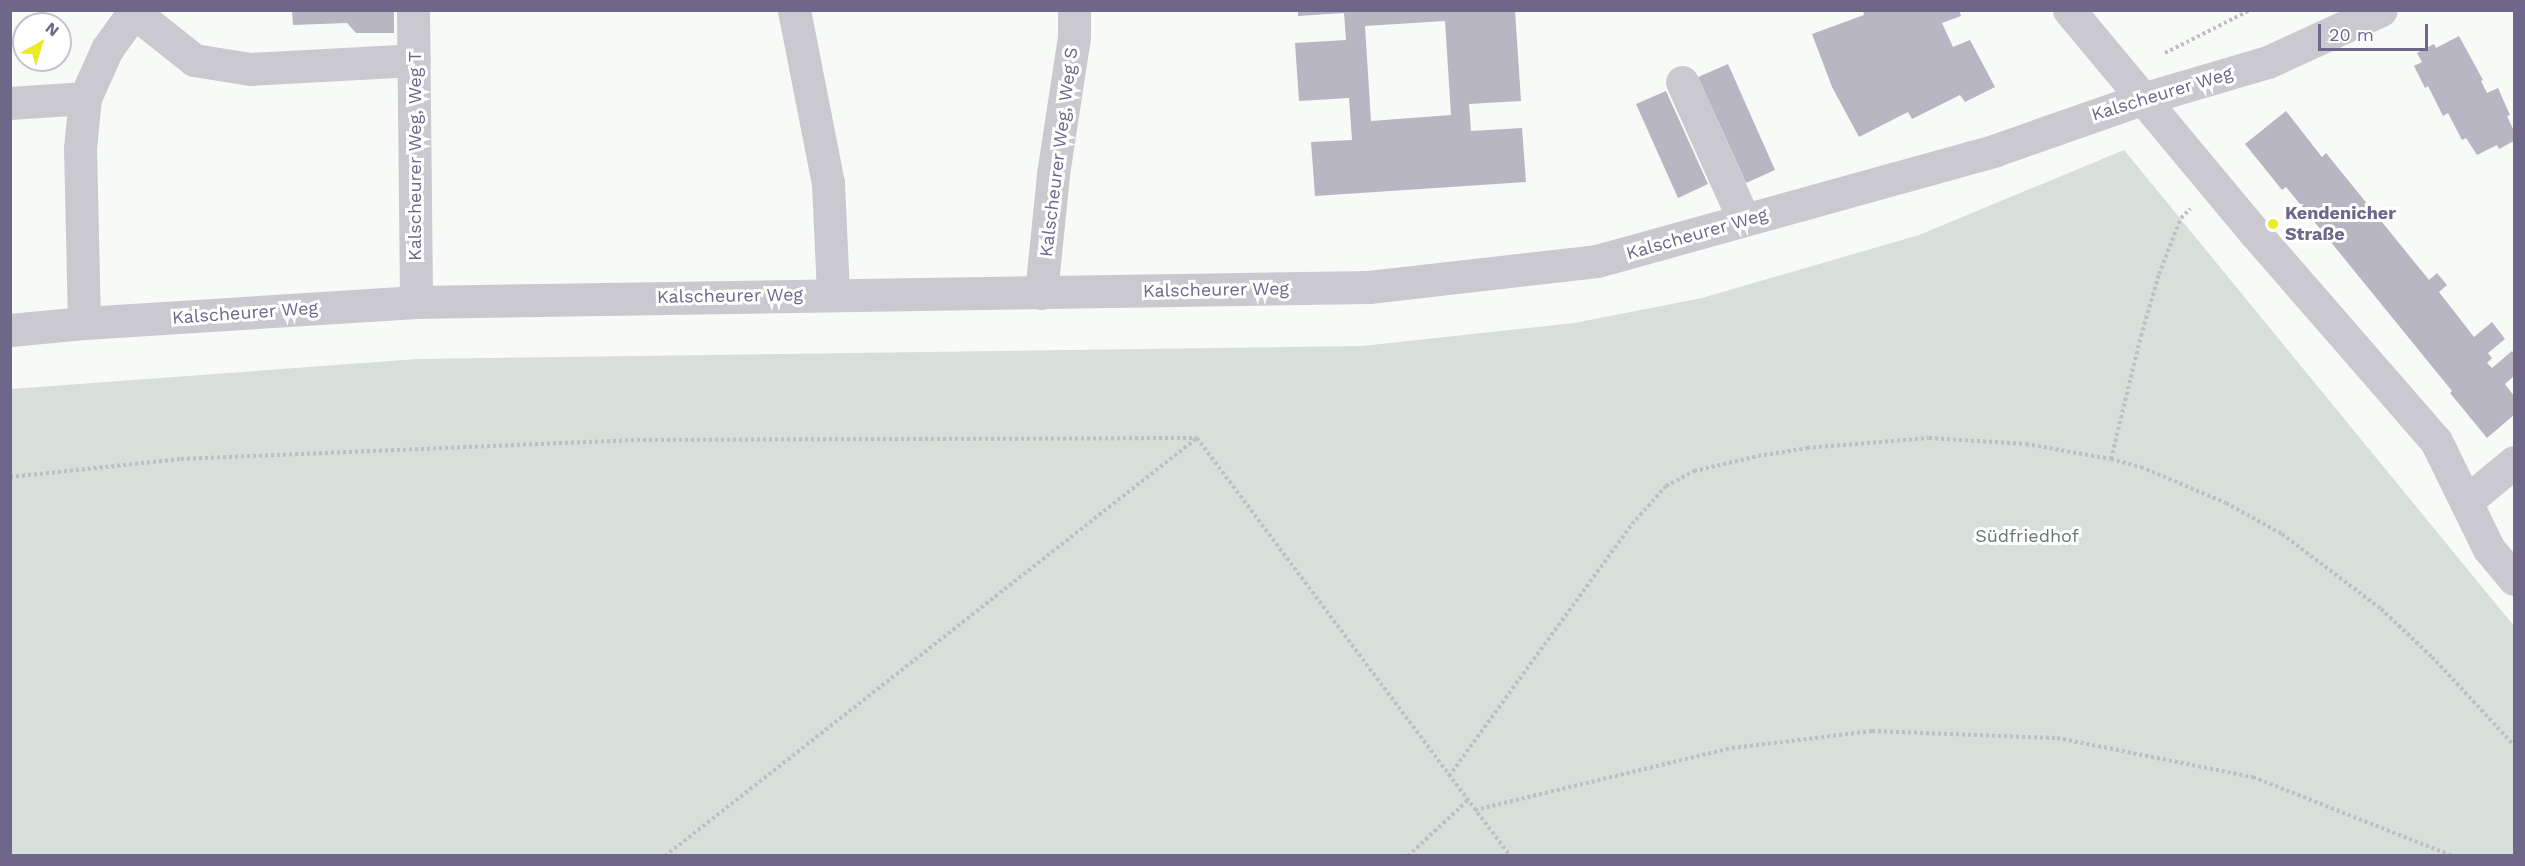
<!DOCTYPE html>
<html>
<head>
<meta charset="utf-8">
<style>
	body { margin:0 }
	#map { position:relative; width:2525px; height:866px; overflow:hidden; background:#f8faf7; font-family:"Work Sans",sans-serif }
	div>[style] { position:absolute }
	.green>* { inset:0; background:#d6dfda }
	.building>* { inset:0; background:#b8b6c3 }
	.path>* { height:4px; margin-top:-2px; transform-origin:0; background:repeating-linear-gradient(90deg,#bfbec4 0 3px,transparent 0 6px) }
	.minor>* { height:33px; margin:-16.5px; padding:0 16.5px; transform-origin:16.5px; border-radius:16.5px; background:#cbc9d0 }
	.dots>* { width:16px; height:16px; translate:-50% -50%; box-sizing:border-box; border:3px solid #fff; border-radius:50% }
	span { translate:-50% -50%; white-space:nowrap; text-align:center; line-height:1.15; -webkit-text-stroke:6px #fff; paint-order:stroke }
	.street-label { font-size:18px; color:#6e678a }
	.poi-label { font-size:18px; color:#6e678a; font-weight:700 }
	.left { translate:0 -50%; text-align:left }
	.park-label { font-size:18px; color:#627a70 }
	.frame { position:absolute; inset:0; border:12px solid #6e678a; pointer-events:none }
	.north { position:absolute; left:12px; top:12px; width:60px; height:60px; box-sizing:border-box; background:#fff; border:2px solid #c5c2d0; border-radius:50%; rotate:39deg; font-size:16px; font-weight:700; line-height:24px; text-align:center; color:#6e678a }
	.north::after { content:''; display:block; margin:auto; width:21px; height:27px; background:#ebeb25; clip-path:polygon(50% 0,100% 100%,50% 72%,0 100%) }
	.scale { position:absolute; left:2318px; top:24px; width:110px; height:27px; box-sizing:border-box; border:3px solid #6e678a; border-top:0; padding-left:8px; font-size:18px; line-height:21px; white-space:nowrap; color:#6e678a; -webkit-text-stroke:4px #fff; paint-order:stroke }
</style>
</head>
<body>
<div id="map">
	<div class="green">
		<div style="clip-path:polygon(2124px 150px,2514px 626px,2514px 855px,11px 855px,11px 389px,418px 359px,1362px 346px,1574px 323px,1702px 298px,1919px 235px)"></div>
	</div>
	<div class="building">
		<div style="clip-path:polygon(292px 10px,394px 10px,394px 33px,356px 33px,347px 23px,293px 25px)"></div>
		<div style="clip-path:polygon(evenodd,1298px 10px,1515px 10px,1521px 101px,1469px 104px,1471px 131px,1522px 128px,1526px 182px,1315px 196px,1311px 142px,1352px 140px,1349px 98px,1299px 101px,1295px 43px,1346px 40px,1344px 13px,1298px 16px,1298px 10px,1445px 21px,1451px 115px,1371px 121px,1365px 26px,1445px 21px)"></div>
		<div style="clip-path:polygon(1863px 10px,1959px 10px,1961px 16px,1942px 23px,1953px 47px,1970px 40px,1995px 87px,1965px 102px,1960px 95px,1912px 119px,1908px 112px,1859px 137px,1832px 87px,1812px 34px,1864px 15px)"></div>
		<div style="clip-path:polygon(2459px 36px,2483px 80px,2481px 81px,2487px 93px,2498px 88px,2510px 115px,2507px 116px,2514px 131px,2514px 141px,2499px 149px,2497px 145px,2477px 155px,2466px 138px,2462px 140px,2448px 113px,2443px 116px,2428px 86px,2425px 88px,2414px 66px,2422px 62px,2417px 53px,2434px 44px,2436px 48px)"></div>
		<div style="clip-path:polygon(1728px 64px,1775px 170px,1746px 183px,1698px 77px)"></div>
		<div style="clip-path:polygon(1666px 91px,1708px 184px,1678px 198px,1636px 104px)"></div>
		<div style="clip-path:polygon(2286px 111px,2322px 157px,2326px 153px,2429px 280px,2437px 273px,2447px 285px,2439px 292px,2474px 337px,2492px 322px,2505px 339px,2488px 353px,2492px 358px,2487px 363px,2492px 368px,2512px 351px,2514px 354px,2514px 376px,2505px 384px,2514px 396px,2514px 415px,2487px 438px,2450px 393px,2452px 391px,2286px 187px,2282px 190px,2245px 144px)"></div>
	</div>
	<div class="path">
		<div style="left:2165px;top:53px;width:95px;rotate:-26.8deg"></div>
		<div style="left:2111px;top:459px;width:127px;rotate:-76.3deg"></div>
		<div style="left:2141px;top:336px;width:65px;rotate:-73.8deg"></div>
		<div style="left:2159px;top:274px;width:60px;rotate:-68.6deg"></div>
		<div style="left:2181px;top:218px;width:13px;rotate:-45deg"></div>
		<div style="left:10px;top:477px;width:172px;rotate:-6deg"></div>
		<div style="left:181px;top:459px;width:462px;rotate:-2.4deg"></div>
		<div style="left:643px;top:440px;width:554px;rotate:-0.21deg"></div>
		<div style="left:1197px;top:438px;width:522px;rotate:53.17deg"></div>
		<div style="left:1449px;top:776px;width:311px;rotate:-54deg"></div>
		<div style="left:1632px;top:524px;width:51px;rotate:-48.2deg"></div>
		<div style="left:1666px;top:486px;width:32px;rotate:-28deg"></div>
		<div style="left:1694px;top:471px;width:66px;rotate:-13.2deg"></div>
		<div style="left:1758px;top:456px;width:50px;rotate:-9.3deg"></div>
		<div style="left:1807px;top:448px;width:122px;rotate:-4.7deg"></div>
		<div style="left:1929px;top:438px;width:97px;rotate:3.5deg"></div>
		<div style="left:2026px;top:444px;width:86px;rotate:10deg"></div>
		<div style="left:2111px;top:459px;width:31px;rotate:15deg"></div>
		<div style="left:2141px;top:467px;width:92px;rotate:23deg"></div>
		<div style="left:2226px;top:503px;width:64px;rotate:29deg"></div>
		<div style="left:2282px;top:534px;width:124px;rotate:37.1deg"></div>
		<div style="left:2381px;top:609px;width:70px;rotate:43.3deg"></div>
		<div style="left:2432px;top:657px;width:120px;rotate:47deg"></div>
		<div style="left:1475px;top:810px;width:264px;rotate:-13.6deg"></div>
		<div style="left:1732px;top:748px;width:141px;rotate:-6.9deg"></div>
		<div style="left:1872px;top:731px;width:185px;rotate:2.2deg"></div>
		<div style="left:2057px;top:738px;width:200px;rotate:11.3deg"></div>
		<div style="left:2253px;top:777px;width:215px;rotate:21.6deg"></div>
		<div style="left:665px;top:856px;width:677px;rotate:-38.16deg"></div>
		<div style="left:1408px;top:856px;width:81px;rotate:-43deg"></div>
	</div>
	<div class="minor">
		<div style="left:413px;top:10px;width:292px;rotate:89.4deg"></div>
		<div style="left:794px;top:10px;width:176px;rotate:78.9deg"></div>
		<div style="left:828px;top:183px;width:112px;rotate:87.4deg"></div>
		<div style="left:2069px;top:10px;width:290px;rotate:50.2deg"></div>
		<div style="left:2255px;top:233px;width:276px;rotate:49deg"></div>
		<div style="left:2436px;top:441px;width:120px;rotate:63.9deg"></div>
		<div style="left:2489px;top:549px;width:39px;rotate:50deg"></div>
		<div style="left:135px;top:13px;width:75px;rotate:38.5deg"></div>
		<div style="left:194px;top:60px;width:57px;rotate:9.1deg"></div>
		<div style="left:250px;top:69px;width:164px;rotate:-3.1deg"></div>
		<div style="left:1682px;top:82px;width:151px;rotate:65.8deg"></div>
		<div style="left:10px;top:103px;width:75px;rotate:-3.8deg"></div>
		<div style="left:1041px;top:293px;width:120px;rotate:-84.2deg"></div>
		<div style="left:1053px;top:174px;width:139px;rotate:-81.3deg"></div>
		<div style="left:1074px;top:37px;width:27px;rotate:-90deg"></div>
		<div style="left:84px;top:323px;width:175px;rotate:-91.3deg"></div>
		<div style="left:80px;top:148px;width:50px;rotate:-84.3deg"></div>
		<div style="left:85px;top:98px;width:54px;rotate:-65.8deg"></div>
		<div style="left:107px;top:49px;width:48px;rotate:-54.3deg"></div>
		<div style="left:10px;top:330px;width:74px;rotate:-5.4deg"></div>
		<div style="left:84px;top:323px;width:333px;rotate:-3.6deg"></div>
		<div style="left:416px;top:302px;width:953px;rotate:-0.9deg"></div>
		<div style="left:1369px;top:287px;width:229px;rotate:-6.5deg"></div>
		<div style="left:1597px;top:261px;width:414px;rotate:-15.5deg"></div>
		<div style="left:1996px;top:150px;width:155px;rotate:-19.3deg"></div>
		<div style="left:2142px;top:99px;width:131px;rotate:-16.4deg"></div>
		<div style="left:2268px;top:62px;width:124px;rotate:-24.7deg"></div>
		<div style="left:2467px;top:501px;width:61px;rotate:-39.7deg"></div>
	</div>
	<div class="dots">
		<div style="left:2273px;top:224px;background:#ebeb25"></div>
	</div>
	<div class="street-label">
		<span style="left:2162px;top:94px;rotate:-17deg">Kalscheurer Weg</span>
		<span style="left:1059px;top:152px;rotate:-83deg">Kalscheurer Weg, Weg S</span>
		<span style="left:415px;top:156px;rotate:-90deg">Kalscheurer Weg, Weg T</span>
		<span style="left:1697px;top:234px;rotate:-16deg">Kalscheurer Weg</span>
		<span style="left:1216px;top:290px;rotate:-1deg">Kalscheurer Weg</span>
		<span style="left:730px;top:296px;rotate:-1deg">Kalscheurer Weg</span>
		<span style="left:245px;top:313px;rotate:-4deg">Kalscheurer Weg</span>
	</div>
	<div class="poi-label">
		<span class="left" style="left:2285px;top:224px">Kendenicher<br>Straße</span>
	</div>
	<div class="park-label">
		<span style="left:2027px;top:536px">Südfriedhof</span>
	</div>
	<div class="frame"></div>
	<div class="north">N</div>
	<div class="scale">20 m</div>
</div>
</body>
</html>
